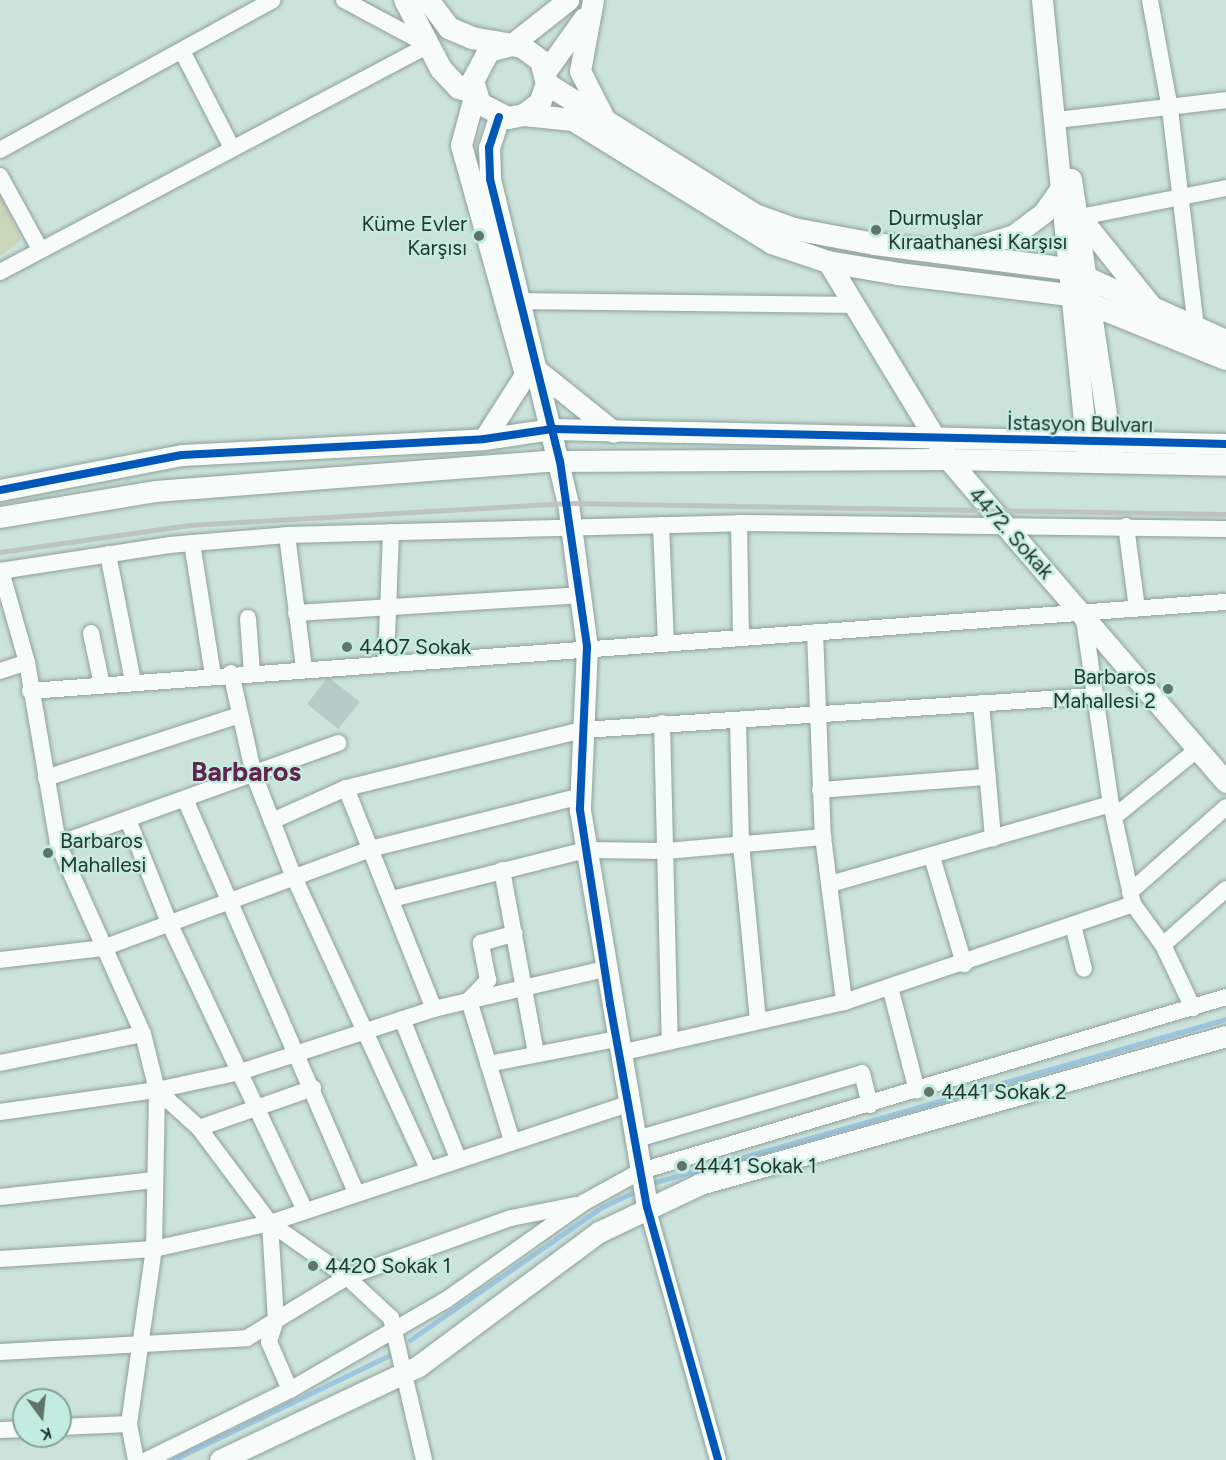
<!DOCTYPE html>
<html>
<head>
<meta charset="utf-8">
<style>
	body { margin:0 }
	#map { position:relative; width:1226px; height:1460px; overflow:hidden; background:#cce3dc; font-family:Figtree,sans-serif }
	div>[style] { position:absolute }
	.green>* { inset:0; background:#cbd5ba }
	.stream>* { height:4.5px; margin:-2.25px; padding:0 2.25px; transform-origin:2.25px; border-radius:2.25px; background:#9cc7e0 }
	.building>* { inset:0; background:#b9cbc9 }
	.roads { filter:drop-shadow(0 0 2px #8ea09b) drop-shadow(0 0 2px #8ea09b) }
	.minor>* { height:16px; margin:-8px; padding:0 8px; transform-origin:8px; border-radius:8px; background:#f7fbfa }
	.tertiary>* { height:21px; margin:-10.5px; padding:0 10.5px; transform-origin:10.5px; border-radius:10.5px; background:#f7fbfa }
	.secondary>* { height:22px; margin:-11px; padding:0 11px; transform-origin:11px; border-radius:11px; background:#f7fbfa }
	.rail>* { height:4.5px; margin:-2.25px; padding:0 2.25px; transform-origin:2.25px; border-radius:2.25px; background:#bdc3c1 }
	.cycleway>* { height:8px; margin:-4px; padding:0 4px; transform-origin:4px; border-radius:4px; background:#0057b8 }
	.dots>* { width:16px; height:16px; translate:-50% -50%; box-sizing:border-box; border:3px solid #c3ece0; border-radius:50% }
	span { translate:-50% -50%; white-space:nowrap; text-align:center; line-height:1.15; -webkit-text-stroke:4.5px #c3ece0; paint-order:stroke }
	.poi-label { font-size:21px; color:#263631 }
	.left { translate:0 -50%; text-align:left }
	.right { translate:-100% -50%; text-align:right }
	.street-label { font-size:21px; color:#263631 }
	.district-label { font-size:27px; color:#61254d; font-weight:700 }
	.north { position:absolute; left:12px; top:1388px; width:60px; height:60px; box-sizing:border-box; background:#c3ece0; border:2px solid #84a39a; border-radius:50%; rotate:165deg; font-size:16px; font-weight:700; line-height:24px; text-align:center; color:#263631 }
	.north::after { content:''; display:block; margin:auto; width:21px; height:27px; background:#60736d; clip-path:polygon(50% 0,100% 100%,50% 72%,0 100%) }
</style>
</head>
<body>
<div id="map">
	<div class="green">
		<div style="clip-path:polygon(0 193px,21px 240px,0 256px)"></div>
	</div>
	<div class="stream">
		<div style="left:656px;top:1182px;width:593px;rotate:-15.96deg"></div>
		<div style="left:410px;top:1340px;width:234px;rotate:-34.7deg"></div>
		<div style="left:602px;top:1207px;width:33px;rotate:-25deg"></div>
		<div style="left:173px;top:1460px;width:241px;rotate:-25.8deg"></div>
	</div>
	<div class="building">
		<div style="clip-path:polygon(328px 677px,360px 702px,338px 729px,307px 704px)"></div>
	</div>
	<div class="roads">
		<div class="minor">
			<div style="left:344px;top:0;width:95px;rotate:28.2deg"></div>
			<div style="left:1150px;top:0;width:111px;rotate:79.6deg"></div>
			<div style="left:1170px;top:109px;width:221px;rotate:83.2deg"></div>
			<div style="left:182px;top:51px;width:107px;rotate:62.7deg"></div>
			<div style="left:1057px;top:120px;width:170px;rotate:-6.7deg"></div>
			<div style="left:0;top:150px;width:311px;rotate:-28.8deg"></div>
			<div style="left:0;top:176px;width:83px;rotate:61.3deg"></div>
			<div style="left:1080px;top:217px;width:149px;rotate:-11.2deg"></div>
			<div style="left:0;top:272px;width:484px;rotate:-27.9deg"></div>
			<div style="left:522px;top:301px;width:329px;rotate:0.7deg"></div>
			<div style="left:739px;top:523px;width:114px;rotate:89deg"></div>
			<div style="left:661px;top:525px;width:117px;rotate:87.6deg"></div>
			<div style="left:1126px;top:526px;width:83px;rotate:82.4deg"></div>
			<div style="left:287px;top:535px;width:134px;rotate:82.7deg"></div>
			<div style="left:192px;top:543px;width:135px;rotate:81deg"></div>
			<div style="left:108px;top:554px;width:130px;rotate:78.9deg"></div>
			<div style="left:0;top:571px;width:171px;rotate:-8.7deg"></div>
			<div style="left:169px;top:545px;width:118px;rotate:-4.8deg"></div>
			<div style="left:287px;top:535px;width:452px;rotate:-1.5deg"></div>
			<div style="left:739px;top:523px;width:487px;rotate:0.7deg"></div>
			<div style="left:1px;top:571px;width:95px;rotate:74.1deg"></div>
			<div style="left:27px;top:662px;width:185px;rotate:80.3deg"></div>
			<div style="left:58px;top:844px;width:208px;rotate:65.9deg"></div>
			<div style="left:143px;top:1034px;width:58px;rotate:76deg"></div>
			<div style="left:157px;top:1090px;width:57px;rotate:42.1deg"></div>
			<div style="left:199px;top:1128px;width:119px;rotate:53.2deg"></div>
			<div style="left:270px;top:1223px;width:94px;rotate:35deg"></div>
			<div style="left:347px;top:1277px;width:60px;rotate:43deg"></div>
			<div style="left:391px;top:1318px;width:146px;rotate:76.9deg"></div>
			<div style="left:296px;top:613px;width:284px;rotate:-3.6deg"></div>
			<div style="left:1083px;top:613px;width:193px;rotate:81.7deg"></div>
			<div style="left:1111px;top:804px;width:102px;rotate:77.6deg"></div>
			<div style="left:1133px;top:904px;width:51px;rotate:53.8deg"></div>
			<div style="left:1163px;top:945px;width:70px;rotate:64.5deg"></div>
			<div style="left:248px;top:618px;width:56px;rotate:85.9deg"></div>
			<div style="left:815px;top:632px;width:205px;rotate:87.8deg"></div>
			<div style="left:823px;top:837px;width:166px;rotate:82.7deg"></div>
			<div style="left:91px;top:633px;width:53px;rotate:78.1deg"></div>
			<div style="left:386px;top:663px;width:131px;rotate:-87.8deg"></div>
			<div style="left:0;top:671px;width:28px;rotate:-18deg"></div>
			<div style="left:231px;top:673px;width:105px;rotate:77.3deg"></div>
			<div style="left:254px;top:775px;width:107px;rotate:68.7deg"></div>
			<div style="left:293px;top:875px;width:323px;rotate:65.3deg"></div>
			<div style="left:30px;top:691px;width:1199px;rotate:-4.26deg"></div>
			<div style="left:981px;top:703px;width:136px;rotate:84.9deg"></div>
			<div style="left:738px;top:722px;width:122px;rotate:88.6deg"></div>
			<div style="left:741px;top:844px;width:177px;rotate:84.5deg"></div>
			<div style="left:662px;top:723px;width:318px;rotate:88.6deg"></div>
			<div style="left:46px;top:778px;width:201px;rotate:-18deg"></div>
			<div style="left:346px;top:788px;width:238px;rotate:68.3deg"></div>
			<div style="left:820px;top:790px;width:168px;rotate:-4.5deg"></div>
			<div style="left:185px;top:799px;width:430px;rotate:66.5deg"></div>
			<div style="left:1114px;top:817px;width:108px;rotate:-39deg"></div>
			<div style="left:128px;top:820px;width:113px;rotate:68.2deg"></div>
			<div style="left:170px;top:925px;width:316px;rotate:64.7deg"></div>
			<div style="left:272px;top:821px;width:81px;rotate:-24deg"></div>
			<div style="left:346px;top:788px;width:244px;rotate:-13.8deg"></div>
			<div style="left:583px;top:730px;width:512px;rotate:-3.81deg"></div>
			<div style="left:58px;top:844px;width:298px;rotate:-19.8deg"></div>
			<div style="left:932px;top:857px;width:112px;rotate:73.3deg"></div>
			<div style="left:502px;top:870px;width:187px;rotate:79.5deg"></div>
			<div style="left:830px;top:884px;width:292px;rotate:-15.9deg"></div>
			<div style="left:1130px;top:892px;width:128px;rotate:-41.5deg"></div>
			<div style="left:392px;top:899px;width:200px;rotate:-14.2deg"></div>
			<div style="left:586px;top:850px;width:80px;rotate:0.7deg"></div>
			<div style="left:666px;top:851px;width:158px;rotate:-5.1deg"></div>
			<div style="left:1073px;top:925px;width:45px;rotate:76deg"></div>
			<div style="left:1163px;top:945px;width:84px;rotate:-41.6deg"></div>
			<div style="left:0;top:960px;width:104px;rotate:-6.6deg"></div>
			<div style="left:103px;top:948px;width:289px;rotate:-20.3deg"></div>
			<div style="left:374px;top:848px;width:213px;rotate:-14.1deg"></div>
			<div style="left:890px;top:987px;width:107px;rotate:75.4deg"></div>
			<div style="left:402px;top:1019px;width:150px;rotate:68.1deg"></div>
			<div style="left:620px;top:1053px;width:230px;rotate:-12.8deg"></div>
			<div style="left:844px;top:1002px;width:305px;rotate:-18.7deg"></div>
			<div style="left:0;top:1063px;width:146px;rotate:-11.5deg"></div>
			<div style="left:488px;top:1064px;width:131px;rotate:-11deg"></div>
			<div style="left:0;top:1112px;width:159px;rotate:-8deg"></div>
			<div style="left:157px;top:1090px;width:85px;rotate:-12.2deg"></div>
			<div style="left:240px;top:1072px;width:204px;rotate:-18deg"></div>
			<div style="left:434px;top:1009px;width:176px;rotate:-13.2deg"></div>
			<div style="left:199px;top:1128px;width:121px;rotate:-19.3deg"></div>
			<div style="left:637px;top:1139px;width:234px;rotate:-16.3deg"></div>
			<div style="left:862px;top:1073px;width:33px;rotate:76deg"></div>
			<div style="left:512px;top:1141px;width:147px;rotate:-107deg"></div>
			<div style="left:469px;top:1000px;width:28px;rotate:-46deg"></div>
			<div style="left:488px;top:980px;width:38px;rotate:-101deg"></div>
			<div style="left:481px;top:943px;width:35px;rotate:-16deg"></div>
			<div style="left:0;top:1197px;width:155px;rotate:-6.3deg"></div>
			<div style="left:647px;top:1207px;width:263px;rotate:74.3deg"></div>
			<div style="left:270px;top:1223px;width:97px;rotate:86.5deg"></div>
			<div style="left:276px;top:1320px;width:23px;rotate:108deg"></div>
			<div style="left:269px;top:1342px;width:52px;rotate:66.4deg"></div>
			<div style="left:0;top:1259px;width:154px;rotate:-3.7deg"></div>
			<div style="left:154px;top:1249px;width:119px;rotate:-12.6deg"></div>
			<div style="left:270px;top:1223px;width:379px;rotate:-18.4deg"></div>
			<div style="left:0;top:1352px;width:247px;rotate:-3.2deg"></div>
			<div style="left:247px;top:1338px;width:117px;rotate:-31.4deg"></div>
			<div style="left:347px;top:1277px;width:174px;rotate:-19.8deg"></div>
			<div style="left:511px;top:1218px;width:66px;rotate:-11.3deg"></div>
			<div style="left:60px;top:1427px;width:69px;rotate:-2.5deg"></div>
			<div style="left:0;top:1430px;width:24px;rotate:-2deg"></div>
			<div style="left:136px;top:1460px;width:37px;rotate:-101deg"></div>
			<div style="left:129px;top:1424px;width:177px;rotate:-81.9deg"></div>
			<div style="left:154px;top:1249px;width:159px;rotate:-88.9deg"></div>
			<div style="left:147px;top:1460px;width:159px;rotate:-26.1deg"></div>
			<div style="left:290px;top:1390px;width:180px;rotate:-30deg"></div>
			<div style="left:446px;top:1300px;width:168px;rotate:-35.3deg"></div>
			<div style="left:583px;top:1203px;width:66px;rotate:-28.9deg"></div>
			<div style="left:641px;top:1171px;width:610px;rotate:-16.56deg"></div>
		</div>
		<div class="tertiary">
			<div style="left:593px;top:0;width:72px;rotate:100.4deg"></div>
			<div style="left:580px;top:71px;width:53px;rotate:62.9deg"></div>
			<div style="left:1042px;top:0;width:456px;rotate:84.3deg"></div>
			<div style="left:511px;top:45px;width:73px;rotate:-38.3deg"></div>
			<div style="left:546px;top:71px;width:65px;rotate:-54.4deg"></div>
			<div style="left:475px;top:93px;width:54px;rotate:105.1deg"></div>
			<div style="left:461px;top:145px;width:234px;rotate:74.4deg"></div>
			<div style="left:499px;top:117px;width:32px;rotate:108deg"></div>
			<div style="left:489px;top:147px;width:32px;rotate:88deg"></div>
			<div style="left:490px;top:179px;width:333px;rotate:76.5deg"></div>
			<div style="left:568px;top:503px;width:145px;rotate:82.5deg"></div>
			<div style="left:587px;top:647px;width:163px;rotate:92.5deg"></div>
			<div style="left:580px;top:810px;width:403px;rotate:80.4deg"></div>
			<div style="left:1071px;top:179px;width:277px;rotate:81.5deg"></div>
			<div style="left:1080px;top:217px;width:117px;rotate:51.3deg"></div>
			<div style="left:952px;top:254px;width:65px;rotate:-17deg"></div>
			<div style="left:1014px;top:235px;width:38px;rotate:-37deg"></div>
			<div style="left:1044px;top:212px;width:29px;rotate:-55deg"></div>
			<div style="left:828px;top:262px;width:231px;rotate:58.7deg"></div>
			<div style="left:948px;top:459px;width:426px;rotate:49.3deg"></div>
			<div style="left:538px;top:371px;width:97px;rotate:38.8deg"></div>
			<div style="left:484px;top:439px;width:76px;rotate:-57.4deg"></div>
			<div style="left:0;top:490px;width:185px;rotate:-10.9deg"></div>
			<div style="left:182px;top:455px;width:302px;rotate:-3deg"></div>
			<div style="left:484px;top:439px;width:69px;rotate:-8.4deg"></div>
			<div style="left:552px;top:429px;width:674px;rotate:1.27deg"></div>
			<div style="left:0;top:517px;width:158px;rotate:-9.5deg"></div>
			<div style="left:156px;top:491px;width:393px;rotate:-4.4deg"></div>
			<div style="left:548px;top:461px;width:400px;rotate:-0.3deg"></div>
			<div style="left:948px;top:459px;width:278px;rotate:1.2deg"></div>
			<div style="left:220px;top:1460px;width:218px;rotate:-25.3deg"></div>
			<div style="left:417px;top:1367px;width:227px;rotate:-36.6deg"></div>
			<div style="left:599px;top:1232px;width:112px;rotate:-25.4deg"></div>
			<div style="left:700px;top:1184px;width:546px;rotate:-15.71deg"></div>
		</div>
		<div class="secondary">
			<div style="left:405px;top:0;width:78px;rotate:62.4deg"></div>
			<div style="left:441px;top:69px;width:26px;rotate:47deg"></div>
			<div style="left:459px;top:88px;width:17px;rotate:17deg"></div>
			<div style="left:428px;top:0;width:35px;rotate:53deg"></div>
			<div style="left:449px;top:28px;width:25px;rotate:23deg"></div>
			<div style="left:472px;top:38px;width:40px;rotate:10deg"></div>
			<div style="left:511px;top:45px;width:11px;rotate:10deg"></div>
			<div style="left:522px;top:47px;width:24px;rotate:36deg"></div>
			<div style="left:541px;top:61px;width:24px;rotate:75deg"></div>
			<div style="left:547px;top:84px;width:20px;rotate:110deg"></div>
			<div style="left:540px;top:103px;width:20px;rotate:143deg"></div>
			<div style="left:524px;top:115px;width:16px;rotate:169deg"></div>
			<div style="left:508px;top:118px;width:31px;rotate:-153deg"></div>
			<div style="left:480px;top:104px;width:24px;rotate:-107deg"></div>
			<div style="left:473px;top:81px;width:34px;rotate:-62deg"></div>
			<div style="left:489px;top:51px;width:23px;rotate:-15deg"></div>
			<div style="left:547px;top:84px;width:246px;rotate:32.2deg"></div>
			<div style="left:755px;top:215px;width:41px;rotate:19.7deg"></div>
			<div style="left:794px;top:229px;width:82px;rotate:10.5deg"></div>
			<div style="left:875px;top:244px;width:194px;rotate:7.4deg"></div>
			<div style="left:1067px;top:269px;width:175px;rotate:24.4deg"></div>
			<div style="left:524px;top:115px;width:49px;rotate:5.8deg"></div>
			<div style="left:573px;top:120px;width:234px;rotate:31.7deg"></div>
			<div style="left:772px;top:243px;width:59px;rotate:18.7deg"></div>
			<div style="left:828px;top:262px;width:71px;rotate:9.7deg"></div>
			<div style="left:898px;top:274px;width:171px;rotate:7deg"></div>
			<div style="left:1068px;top:295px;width:170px;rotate:22.1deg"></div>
		</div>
	</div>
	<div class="rail">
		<div style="left:0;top:552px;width:191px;rotate:-8.1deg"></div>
		<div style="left:189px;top:525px;width:380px;rotate:-3.3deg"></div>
		<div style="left:568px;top:503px;width:658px;rotate:0.96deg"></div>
	</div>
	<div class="cycleway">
		<div style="left:499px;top:117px;width:32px;rotate:108deg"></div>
		<div style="left:489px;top:147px;width:32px;rotate:88deg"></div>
		<div style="left:490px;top:179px;width:291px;rotate:76.1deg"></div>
		<div style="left:560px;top:461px;width:188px;rotate:81.7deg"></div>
		<div style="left:587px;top:647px;width:163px;rotate:92.5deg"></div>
		<div style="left:580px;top:810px;width:196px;rotate:81.2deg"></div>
		<div style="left:610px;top:1004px;width:206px;rotate:79.7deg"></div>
		<div style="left:647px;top:1207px;width:263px;rotate:74.3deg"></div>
		<div style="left:0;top:490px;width:185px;rotate:-10.9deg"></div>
		<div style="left:182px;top:455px;width:302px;rotate:-3deg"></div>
		<div style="left:484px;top:439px;width:69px;rotate:-8.4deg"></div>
		<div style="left:552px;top:429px;width:674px;rotate:1.27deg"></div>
	</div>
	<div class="dots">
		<div style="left:876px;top:230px;background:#60736d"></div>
		<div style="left:479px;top:236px;background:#60736d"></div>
		<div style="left:347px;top:647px;background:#60736d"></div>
		<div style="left:1168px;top:689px;background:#60736d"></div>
		<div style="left:48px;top:853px;background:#60736d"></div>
		<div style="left:929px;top:1092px;background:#60736d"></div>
		<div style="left:682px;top:1166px;background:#60736d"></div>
		<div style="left:313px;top:1266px;background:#60736d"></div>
	</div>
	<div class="poi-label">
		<span class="left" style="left:888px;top:230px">Durmuşlar<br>Kıraathanesi Karşısı</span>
		<span class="right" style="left:467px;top:236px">Küme Evler<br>Karşısı</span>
		<span class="left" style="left:359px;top:647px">4407 Sokak</span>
		<span class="right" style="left:1156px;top:689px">Barbaros<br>Mahallesi 2</span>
		<span class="left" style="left:60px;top:853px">Barbaros<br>Mahallesi</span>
		<span class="left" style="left:941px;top:1092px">4441 Sokak 2</span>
		<span class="left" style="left:694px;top:1166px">4441 Sokak 1</span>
		<span class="left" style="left:325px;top:1266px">4420 Sokak 1</span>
	</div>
	<div class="street-label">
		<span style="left:1080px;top:424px;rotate:1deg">İstasyon Bulvarı</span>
		<span style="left:1011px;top:533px;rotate:48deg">4472. Sokak</span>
	</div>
	<div class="district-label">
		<span style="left:246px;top:772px">Barbaros</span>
	</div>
	<div class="north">K</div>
</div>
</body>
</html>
